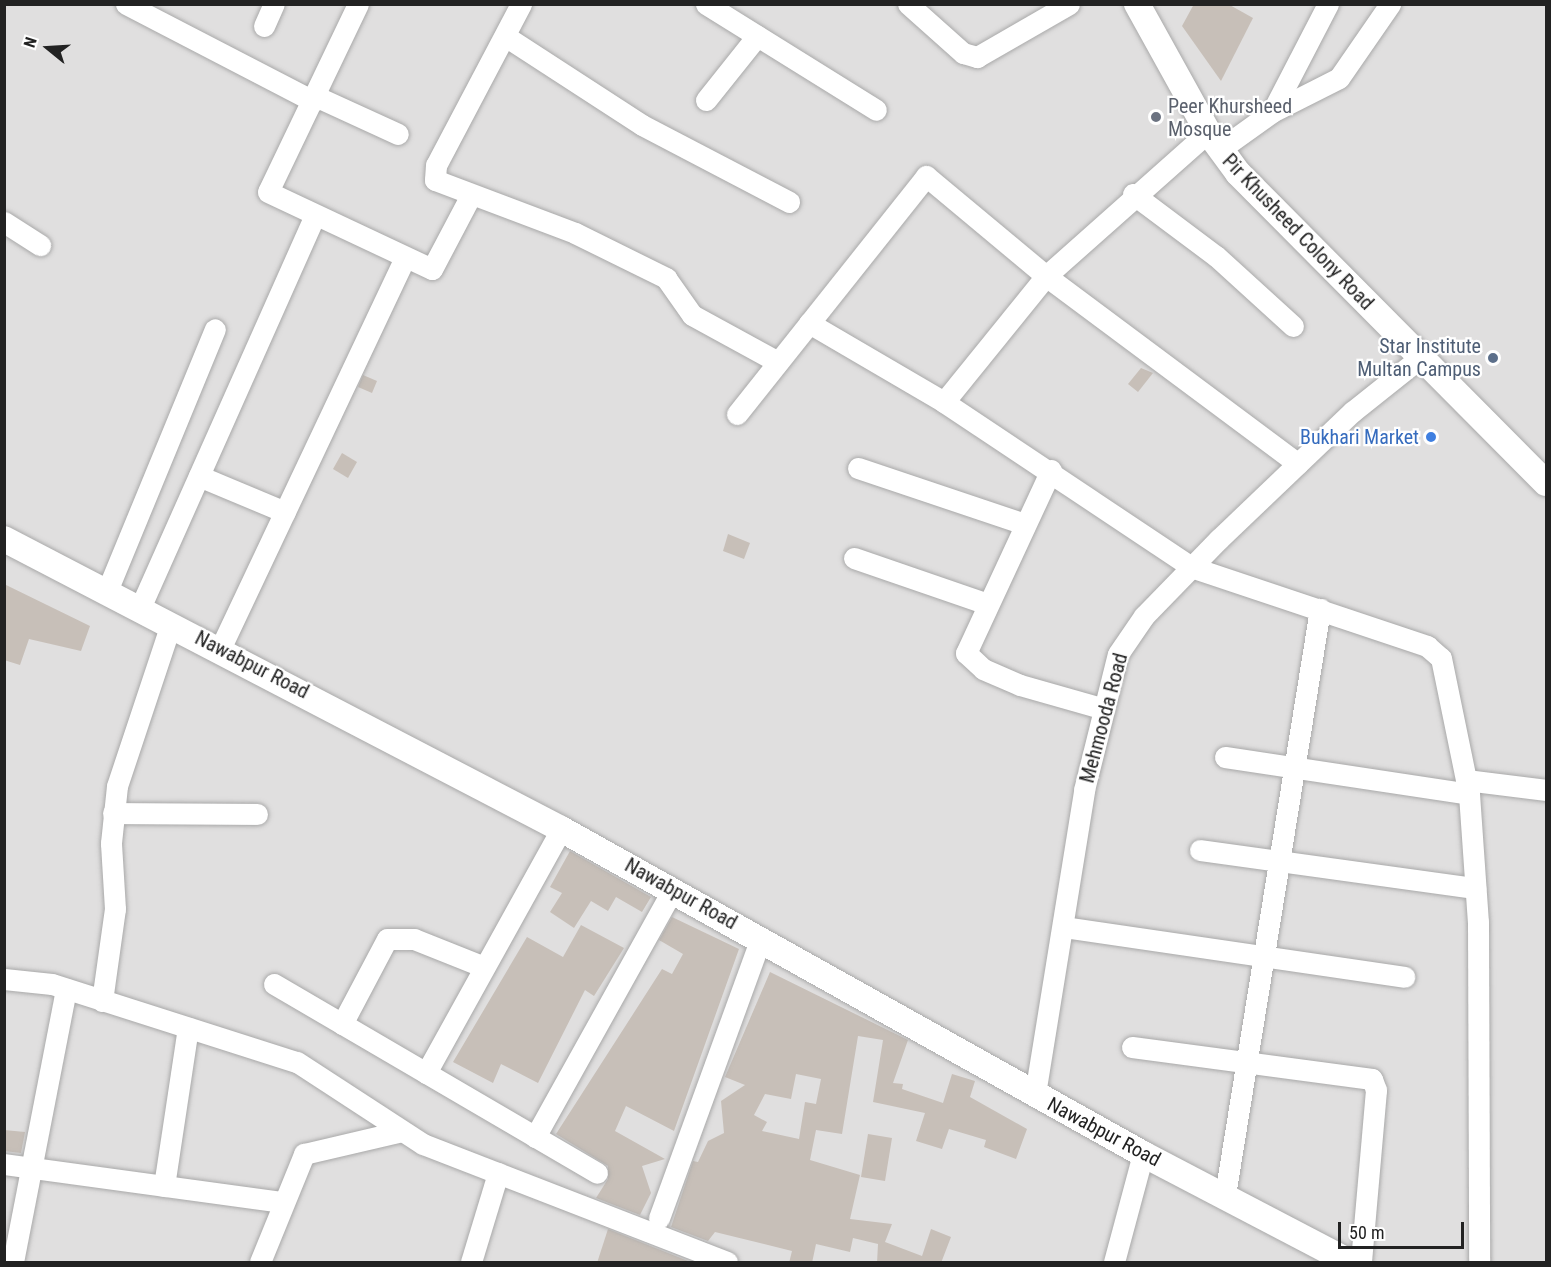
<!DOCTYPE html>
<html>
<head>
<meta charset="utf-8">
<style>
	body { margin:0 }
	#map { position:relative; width:1551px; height:1267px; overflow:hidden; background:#f2efe9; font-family:"Roboto Condensed",sans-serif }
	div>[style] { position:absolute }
	.residential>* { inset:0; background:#e0dfdf }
	.building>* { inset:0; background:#c7bfb8 }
	.roads { filter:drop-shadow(0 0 2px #a9a9a9) drop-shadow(0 0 2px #a9a9a9) }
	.minor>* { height:21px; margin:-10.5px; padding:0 10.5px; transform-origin:10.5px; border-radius:10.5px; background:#fff }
	.tertiary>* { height:26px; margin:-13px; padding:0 13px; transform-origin:13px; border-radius:13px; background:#fff }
	.dots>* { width:16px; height:16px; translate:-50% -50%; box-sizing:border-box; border:3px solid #fff; border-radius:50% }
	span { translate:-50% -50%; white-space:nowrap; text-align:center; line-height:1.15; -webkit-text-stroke:4.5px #fff; paint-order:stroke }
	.worship-label { font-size:20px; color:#5b616d }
	.left { translate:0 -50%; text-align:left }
	.street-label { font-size:20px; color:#222 }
	.service-label { font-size:20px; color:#4e5e75 }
	.right { translate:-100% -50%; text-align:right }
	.shop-label { font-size:20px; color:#366cbe }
	.frame { position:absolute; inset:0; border:6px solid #222; pointer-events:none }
	.north { position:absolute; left:18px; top:18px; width:60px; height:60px; -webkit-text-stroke:4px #fff; paint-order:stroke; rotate:288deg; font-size:16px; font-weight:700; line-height:24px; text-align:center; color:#222 }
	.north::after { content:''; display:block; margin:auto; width:21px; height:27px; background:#222; clip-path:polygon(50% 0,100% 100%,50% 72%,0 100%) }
	.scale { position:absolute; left:1338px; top:1222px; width:126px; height:27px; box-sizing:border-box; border:3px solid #222; border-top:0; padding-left:8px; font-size:18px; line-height:21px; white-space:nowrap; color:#222; -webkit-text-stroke:4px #fff; paint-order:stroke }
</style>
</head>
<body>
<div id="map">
	<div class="residential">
		<div style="clip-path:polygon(5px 5px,1546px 5px,1546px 1262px,5px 1262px)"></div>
	</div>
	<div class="building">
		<div style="clip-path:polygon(1194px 4px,1228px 4px,1253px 18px,1221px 81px,1182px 26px)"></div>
		<div style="clip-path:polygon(1141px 368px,1153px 373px,1138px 392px,1128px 384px)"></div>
		<div style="clip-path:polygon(363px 375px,377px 381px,372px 393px,358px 387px)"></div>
		<div style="clip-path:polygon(342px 453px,357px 462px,348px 478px,333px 469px)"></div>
		<div style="clip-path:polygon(728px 534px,750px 543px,744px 559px,723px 551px)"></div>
		<div style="clip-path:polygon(4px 584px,90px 626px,81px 651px,29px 639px,20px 665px,4px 660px)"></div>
		<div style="clip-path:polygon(570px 851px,651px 897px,642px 912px,616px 897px,608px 911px,591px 901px,574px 928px,550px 912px,562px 893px,550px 887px)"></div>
		<div style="clip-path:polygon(672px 917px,739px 949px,674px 1131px,626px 1106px,615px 1131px,665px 1159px,642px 1166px,651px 1193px,640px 1215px,596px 1198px,608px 1179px,608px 1166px,556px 1134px,662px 969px,672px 974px,683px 954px,659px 940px)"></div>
		<div style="clip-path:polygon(581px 925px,624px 948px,594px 996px,585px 990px,538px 1083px,501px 1064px,493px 1083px,453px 1062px,527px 937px,563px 957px)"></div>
		<div style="clip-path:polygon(evenodd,770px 972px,908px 1040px,893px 1083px,903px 1084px,902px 1089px,943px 1103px,952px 1074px,975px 1081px,970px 1097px,1027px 1129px,1016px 1159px,984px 1147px,986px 1140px,949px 1129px,942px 1149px,916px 1141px,925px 1113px,873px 1102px,883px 1040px,858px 1036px,842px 1134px,816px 1130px,810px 1160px,860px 1175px,850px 1219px,892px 1224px,885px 1242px,922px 1256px,931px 1229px,951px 1237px,941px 1263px,877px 1263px,878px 1244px,853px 1238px,850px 1252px,816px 1244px,812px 1263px,789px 1263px,792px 1251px,715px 1232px,708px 1241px,671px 1227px,693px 1161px,698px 1162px,708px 1141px,724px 1133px,721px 1101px,745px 1085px,725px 1077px,770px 972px,796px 1074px,821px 1079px,816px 1104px,805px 1102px,799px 1139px,762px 1131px,767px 1122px,754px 1115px,765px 1094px,791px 1099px,796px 1074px)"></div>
		<div style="clip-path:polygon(4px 1130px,25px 1132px,21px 1153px,4px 1151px)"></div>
		<div style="clip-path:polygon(868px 1134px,892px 1138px,885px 1181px,861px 1177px)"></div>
		<div style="clip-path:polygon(608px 1229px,693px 1263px,597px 1263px)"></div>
	</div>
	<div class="roads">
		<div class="minor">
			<div style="left:126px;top:4px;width:211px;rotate:27.4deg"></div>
			<div style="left:358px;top:4px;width:208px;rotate:115.6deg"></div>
			<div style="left:268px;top:192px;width:181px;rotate:25.2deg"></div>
			<div style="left:432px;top:269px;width:84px;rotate:-62.2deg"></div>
			<div style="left:521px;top:4px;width:182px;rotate:117.8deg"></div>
			<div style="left:436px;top:165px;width:15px;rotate:94deg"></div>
			<div style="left:435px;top:180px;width:150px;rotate:20.7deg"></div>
			<div style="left:575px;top:233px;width:102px;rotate:26.3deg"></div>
			<div style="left:666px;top:278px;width:45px;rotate:54.9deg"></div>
			<div style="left:692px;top:315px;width:98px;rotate:28.7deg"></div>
			<div style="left:706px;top:4px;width:200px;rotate:31.9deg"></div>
			<div style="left:908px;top:4px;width:74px;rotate:41.7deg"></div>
			<div style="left:963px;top:53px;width:15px;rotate:16deg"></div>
			<div style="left:977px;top:57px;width:106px;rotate:-29.9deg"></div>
			<div style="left:264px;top:26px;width:24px;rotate:-66deg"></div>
			<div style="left:505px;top:36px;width:163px;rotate:33deg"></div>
			<div style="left:642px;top:125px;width:166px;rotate:27.6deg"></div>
			<div style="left:315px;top:96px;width:91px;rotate:24.6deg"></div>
			<div style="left:706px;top:100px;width:82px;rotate:-51.4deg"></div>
			<div style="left:1272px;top:112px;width:75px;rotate:-26.9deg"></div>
			<div style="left:1339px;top:78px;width:90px;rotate:-55.4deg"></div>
			<div style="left:1219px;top:150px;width:65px;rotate:-35.6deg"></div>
			<div style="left:1272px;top:112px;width:122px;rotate:-62.6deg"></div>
			<div style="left:1133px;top:194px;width:104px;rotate:36.8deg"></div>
			<div style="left:1216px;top:256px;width:104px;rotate:42.3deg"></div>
			<div style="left:4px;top:222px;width:43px;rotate:32.6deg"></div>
			<div style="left:809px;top:323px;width:156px;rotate:30.3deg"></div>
			<div style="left:944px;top:402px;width:297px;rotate:33.7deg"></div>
			<div style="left:1191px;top:567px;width:249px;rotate:18.5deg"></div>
			<div style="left:1427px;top:646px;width:18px;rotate:41deg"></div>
			<div style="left:1441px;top:658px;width:139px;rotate:78.4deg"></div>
			<div style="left:1469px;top:794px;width:128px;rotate:86deg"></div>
			<div style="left:1478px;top:922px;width:340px;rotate:89.8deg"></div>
			<div style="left:944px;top:402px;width:162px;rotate:-51deg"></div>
			<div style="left:1046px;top:276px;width:217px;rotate:-41.6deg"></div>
			<div style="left:737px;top:414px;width:304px;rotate:-51.5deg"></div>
			<div style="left:926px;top:176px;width:156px;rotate:39.8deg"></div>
			<div style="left:1046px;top:276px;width:314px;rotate:36.7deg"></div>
			<div style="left:858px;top:468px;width:175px;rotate:18.6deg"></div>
			<div style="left:1051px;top:470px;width:202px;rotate:114.9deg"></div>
			<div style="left:966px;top:653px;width:23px;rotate:43deg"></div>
			<div style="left:983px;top:669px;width:40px;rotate:23.4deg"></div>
			<div style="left:1020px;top:685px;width:87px;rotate:15.9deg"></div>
			<div style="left:199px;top:476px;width:93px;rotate:22.7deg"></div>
			<div style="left:854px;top:558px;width:139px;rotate:19deg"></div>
			<div style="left:107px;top:591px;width:283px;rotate:-67.6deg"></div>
			<div style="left:140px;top:608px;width:427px;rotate:-66deg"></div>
			<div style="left:220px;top:649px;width:431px;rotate:-64.7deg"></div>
			<div style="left:1225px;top:757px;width:247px;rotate:8.6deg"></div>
			<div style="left:1466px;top:780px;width:81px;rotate:7.1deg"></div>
			<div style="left:113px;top:813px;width:144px;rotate:0.4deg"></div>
			<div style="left:1200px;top:850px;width:278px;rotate:7.9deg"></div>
			<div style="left:1063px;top:927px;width:345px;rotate:8.3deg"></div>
			<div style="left:4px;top:979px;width:48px;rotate:5.9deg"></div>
			<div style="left:52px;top:984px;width:257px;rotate:17.7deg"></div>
			<div style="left:297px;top:1062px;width:150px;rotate:33.1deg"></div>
			<div style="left:423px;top:1144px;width:326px;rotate:21.2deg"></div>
			<div style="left:274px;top:984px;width:374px;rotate:30.3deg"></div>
			<div style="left:102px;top:1001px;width:93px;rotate:-82deg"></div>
			<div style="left:115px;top:909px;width:66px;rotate:-93.5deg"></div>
			<div style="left:111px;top:843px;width:57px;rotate:-84deg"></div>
			<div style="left:117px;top:786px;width:171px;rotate:-71.6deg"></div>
			<div style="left:342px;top:1024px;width:96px;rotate:-62.1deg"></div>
			<div style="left:387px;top:939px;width:27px"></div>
			<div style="left:414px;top:939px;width:75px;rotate:21.8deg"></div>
			<div style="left:1132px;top:1047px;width:242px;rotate:7.6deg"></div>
			<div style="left:1372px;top:1079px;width:12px;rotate:70deg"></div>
			<div style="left:1376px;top:1090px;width:173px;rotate:95deg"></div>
			<div style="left:426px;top:1073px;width:279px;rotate:-61deg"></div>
			<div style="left:1035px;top:1094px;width:308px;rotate:-80.8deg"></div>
			<div style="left:1084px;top:790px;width:140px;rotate:-76deg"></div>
			<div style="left:1118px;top:654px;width:46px;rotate:-55.6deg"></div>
			<div style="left:1144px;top:616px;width:107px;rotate:-45.8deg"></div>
			<div style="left:1219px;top:539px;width:184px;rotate:-43.7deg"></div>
			<div style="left:1352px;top:412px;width:87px;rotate:-38.5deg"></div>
			<div style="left:535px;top:1137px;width:284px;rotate:-60.9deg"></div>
			<div style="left:4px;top:1164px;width:282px;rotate:7.8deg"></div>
			<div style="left:164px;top:1186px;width:160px;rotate:-81.4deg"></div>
			<div style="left:1225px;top:1195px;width:594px;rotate:-80.79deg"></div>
			<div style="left:659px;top:1218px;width:298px;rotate:-70deg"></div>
			<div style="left:13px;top:1262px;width:278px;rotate:-79deg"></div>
			<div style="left:260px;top:1262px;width:117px;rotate:-67.8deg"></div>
			<div style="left:304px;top:1154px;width:97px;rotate:-13.2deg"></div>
			<div style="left:471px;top:1262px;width:93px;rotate:-73.1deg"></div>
			<div style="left:1114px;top:1262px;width:112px;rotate:-75deg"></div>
		</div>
		<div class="tertiary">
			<div style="left:1137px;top:4px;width:146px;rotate:61deg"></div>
			<div style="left:1208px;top:132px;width:51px;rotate:53.8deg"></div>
			<div style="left:1238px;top:173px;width:437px;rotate:45.2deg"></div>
			<div style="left:4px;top:539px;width:628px;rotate:27.5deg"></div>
			<div style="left:561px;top:829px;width:667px;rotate:29.18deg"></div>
			<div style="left:1143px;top:1154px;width:233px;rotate:27.6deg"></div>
		</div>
	</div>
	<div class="dots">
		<div style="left:1156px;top:117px;background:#6b7280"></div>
		<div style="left:1493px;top:358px;background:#5c6f8a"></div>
		<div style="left:1431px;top:437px;background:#3f7fe0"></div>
	</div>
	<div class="worship-label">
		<span class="left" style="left:1168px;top:118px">Peer Khursheed<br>Mosque</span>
	</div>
	<div class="street-label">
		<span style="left:1298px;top:232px;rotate:46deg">Pir Khusheed Colony Road</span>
		<span style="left:252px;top:665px;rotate:27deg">Nawabpur Road</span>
		<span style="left:1104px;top:718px;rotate:-75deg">Mehmooda Road</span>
		<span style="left:681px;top:894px;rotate:29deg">Nawabpur Road</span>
		<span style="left:1104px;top:1132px;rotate:28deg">Nawabpur Road</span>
	</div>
	<div class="service-label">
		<span class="right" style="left:1481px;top:358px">Star Institute<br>Multan Campus</span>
	</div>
	<div class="shop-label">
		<span class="right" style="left:1419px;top:437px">Bukhari Market</span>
	</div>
	<div class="frame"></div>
	<div class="north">N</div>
	<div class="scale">50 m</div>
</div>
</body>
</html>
